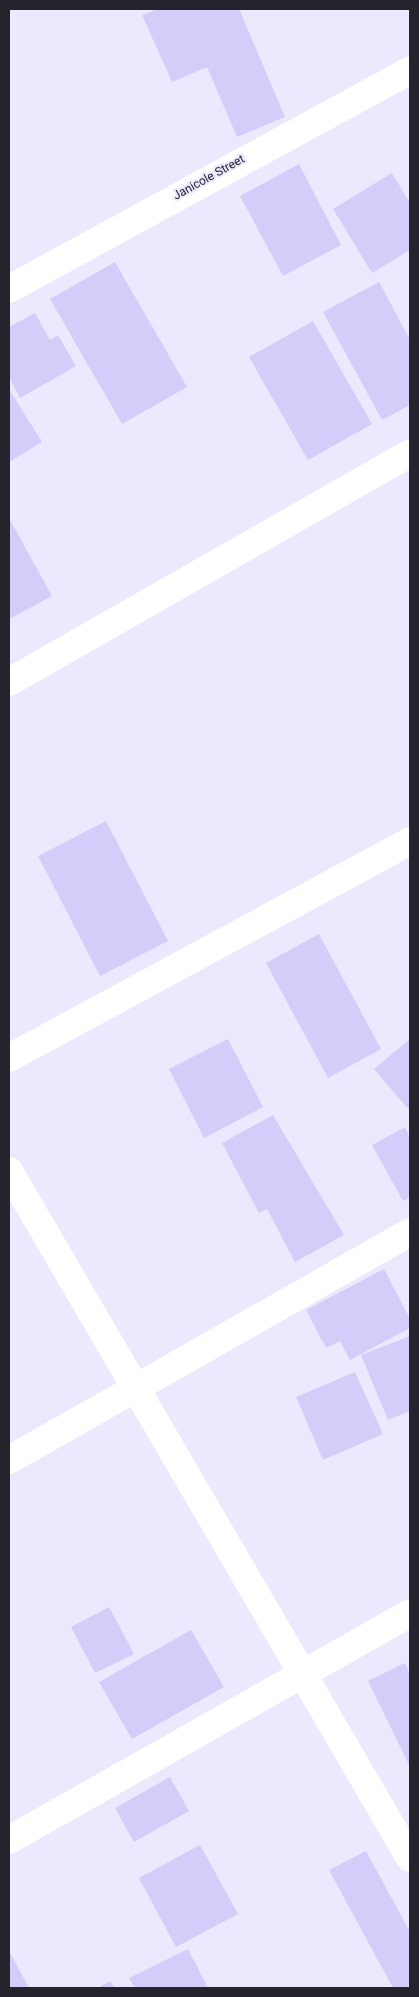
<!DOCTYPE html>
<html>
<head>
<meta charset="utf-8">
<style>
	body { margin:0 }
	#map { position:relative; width:419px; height:1997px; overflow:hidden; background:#ebe9fd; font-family:Roboto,sans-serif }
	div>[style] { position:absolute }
	.building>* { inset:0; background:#d2cdf9 }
	.minor>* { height:28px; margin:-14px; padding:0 14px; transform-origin:14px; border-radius:14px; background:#fff }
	span { translate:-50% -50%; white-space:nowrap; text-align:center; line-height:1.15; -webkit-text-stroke:4px #ebe9fd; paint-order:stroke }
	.street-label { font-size:12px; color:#25242d }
	.frame { position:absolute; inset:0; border:10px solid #25242d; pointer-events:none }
</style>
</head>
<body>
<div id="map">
	<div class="building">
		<div style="clip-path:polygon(158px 9px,239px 9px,285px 117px,237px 137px,207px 67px,172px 82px,142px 15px)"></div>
		<div style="clip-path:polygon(299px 164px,341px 245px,283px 276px,240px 196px)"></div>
		<div style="clip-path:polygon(392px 173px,410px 203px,410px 250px,372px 273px,333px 209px)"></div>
		<div style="clip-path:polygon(115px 262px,187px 387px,122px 424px,50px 299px)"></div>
		<div style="clip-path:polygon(379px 282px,410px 340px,410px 405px,382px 420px,323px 312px)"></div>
		<div style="clip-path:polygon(35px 313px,50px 340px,58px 335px,76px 366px,20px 398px,9px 377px,9px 327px)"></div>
		<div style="clip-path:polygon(313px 321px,372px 424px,308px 460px,249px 357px)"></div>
		<div style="clip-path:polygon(9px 389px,42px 442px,9px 462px)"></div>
		<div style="clip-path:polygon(9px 518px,52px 596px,9px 619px)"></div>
		<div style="clip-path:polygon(106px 821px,168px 941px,100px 976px,38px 856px)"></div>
		<div style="clip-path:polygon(319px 934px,381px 1049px,328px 1078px,266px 963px)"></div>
		<div style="clip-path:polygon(228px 1039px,263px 1107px,204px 1138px,169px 1069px)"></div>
		<div style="clip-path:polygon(410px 1039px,410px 1111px,374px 1069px)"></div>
		<div style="clip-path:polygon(273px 1115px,344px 1235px,295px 1262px,267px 1209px,259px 1213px,222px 1143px)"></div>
		<div style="clip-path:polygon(405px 1127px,410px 1138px,410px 1197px,403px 1201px,372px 1145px)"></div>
		<div style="clip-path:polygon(384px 1269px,410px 1319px,410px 1328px,350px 1360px,340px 1341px,326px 1348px,306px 1310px)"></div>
		<div style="clip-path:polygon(410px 1336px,410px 1411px,388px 1420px,361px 1355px)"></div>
		<div style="clip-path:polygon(355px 1372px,383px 1434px,323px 1460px,296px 1397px)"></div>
		<div style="clip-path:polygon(109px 1607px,134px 1654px,95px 1673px,71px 1627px)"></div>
		<div style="clip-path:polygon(191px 1630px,224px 1687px,132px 1739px,99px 1682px)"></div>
		<div style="clip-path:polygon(405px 1663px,410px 1674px,410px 1767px,368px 1681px)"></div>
		<div style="clip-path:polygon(170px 1777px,189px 1811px,134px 1842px,115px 1808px)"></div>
		<div style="clip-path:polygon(200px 1845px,238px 1914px,176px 1947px,139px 1878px)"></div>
		<div style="clip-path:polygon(366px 1851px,410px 1932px,410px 1985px,405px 1988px,393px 1988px,329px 1870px)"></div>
		<div style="clip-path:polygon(188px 1949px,208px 1988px,135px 1988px,129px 1978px)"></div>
		<div style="clip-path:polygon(9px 1951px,29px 1988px,9px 1988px)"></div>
		<div style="clip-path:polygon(110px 1981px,115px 1988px,98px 1988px)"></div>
	</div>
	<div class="minor">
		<div style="left:9px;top:289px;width:457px;rotate:-28.6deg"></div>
		<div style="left:9px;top:682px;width:462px;rotate:-29.7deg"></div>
		<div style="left:9px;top:1058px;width:456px;rotate:-28.4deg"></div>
		<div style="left:9px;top:1171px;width:795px;rotate:59.73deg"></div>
		<div style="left:9px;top:1460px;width:461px;rotate:-29.6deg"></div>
		<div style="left:9px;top:1840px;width:461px;rotate:-29.5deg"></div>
	</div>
	<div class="street-label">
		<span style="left:209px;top:178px;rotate:-29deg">Janicole Street</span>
	</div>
	<div class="frame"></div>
</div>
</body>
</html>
